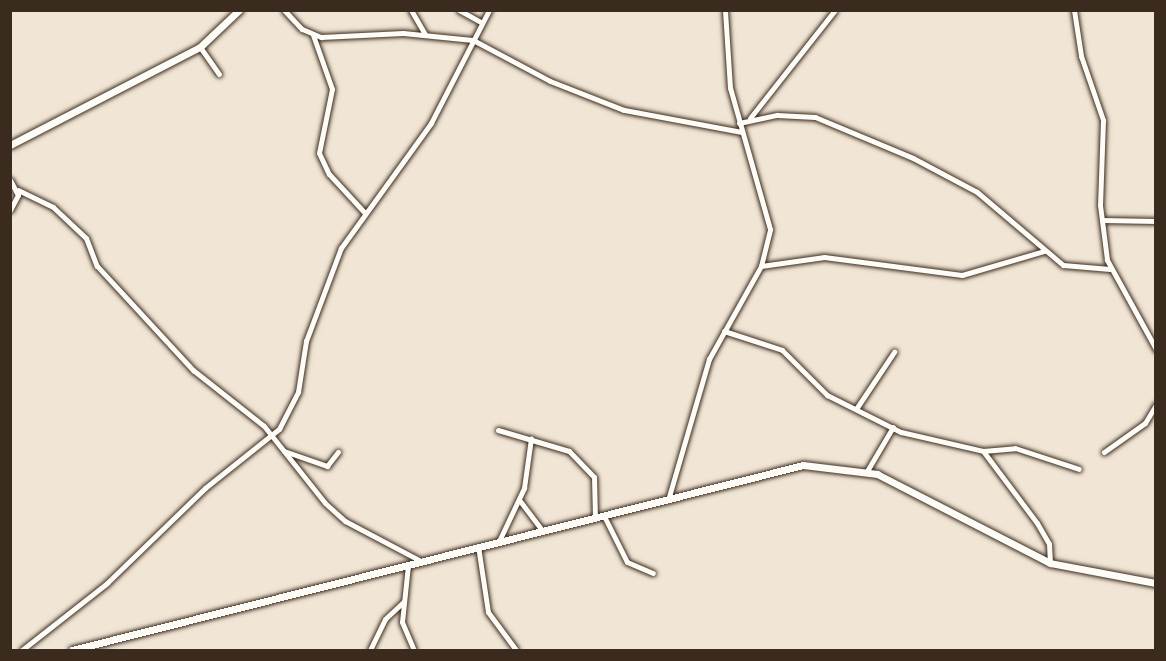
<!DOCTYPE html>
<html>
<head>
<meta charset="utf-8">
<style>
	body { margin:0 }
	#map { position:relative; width:1166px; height:661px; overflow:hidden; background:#f1e6d5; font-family:Itim,sans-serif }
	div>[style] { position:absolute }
	.roads { filter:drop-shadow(0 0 2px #3b2a1e) drop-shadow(0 0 2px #3b2a1e) }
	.minor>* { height:5px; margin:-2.5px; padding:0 2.5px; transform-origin:2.5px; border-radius:2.5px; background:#fdfcf7 }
	.tertiary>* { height:7px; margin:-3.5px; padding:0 3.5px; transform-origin:3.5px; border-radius:3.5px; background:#fdfcf7 }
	span { translate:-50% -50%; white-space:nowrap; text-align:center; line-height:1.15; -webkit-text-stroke:5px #fdfcf7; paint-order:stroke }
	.frame { position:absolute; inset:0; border:12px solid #3b2a1e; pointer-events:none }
</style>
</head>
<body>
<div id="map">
	<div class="roads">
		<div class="minor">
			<div style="left:284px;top:10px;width:26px;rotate:47deg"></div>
			<div style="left:302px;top:29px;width:21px;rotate:23deg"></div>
			<div style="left:321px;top:37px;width:82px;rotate:-2.8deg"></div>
			<div style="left:403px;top:33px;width:70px;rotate:5.7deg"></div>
			<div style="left:473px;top:40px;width:87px;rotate:28deg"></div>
			<div style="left:550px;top:81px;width:79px;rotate:21.4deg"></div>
			<div style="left:624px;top:110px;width:120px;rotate:10.6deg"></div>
			<div style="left:411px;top:10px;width:28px;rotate:60deg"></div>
			<div style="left:459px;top:10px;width:26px;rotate:29deg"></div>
			<div style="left:1074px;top:10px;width:47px;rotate:81.3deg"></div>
			<div style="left:1081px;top:56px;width:68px;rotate:71deg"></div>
			<div style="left:1103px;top:120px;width:85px;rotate:92deg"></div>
			<div style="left:1100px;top:205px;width:55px;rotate:82.7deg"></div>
			<div style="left:1107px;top:260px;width:102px;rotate:61.2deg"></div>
			<div style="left:313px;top:35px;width:57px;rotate:70.6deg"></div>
			<div style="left:332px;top:89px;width:65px;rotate:101.5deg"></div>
			<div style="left:319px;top:153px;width:23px;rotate:65deg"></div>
			<div style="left:329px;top:174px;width:53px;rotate:47.3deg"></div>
			<div style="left:200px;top:47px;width:33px;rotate:55deg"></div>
			<div style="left:750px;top:118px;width:137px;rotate:-51.8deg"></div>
			<div style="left:739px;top:123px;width:39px;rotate:-12deg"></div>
			<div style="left:777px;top:115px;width:38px;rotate:3deg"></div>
			<div style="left:815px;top:117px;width:106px;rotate:22.7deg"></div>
			<div style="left:913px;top:158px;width:72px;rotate:28deg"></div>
			<div style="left:977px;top:192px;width:113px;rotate:40.3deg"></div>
			<div style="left:1063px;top:265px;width:47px;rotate:4.9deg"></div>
			<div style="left:10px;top:180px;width:17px;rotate:62deg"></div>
			<div style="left:18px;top:195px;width:17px;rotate:118deg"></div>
			<div style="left:18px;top:190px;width:39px;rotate:26deg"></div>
			<div style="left:53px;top:207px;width:45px;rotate:43.2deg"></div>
			<div style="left:86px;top:238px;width:30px;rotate:69deg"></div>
			<div style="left:97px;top:266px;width:142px;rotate:47.3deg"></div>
			<div style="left:193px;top:370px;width:90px;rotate:38.3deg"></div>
			<div style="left:264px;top:426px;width:98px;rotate:51.6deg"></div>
			<div style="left:325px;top:503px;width:27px;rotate:42deg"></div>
			<div style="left:345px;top:521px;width:86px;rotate:27.8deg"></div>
			<div style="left:1102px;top:220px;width:54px;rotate:1.1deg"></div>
			<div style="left:761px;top:266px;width:64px;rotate:-8.1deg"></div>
			<div style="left:824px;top:257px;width:139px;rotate:7.4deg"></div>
			<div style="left:962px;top:275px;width:85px;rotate:-16.3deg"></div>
			<div style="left:724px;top:331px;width:61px;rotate:18.1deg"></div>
			<div style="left:782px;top:350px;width:64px;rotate:45deg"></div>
			<div style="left:827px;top:395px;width:83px;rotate:26.6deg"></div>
			<div style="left:901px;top:432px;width:84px;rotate:13deg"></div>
			<div style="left:983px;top:451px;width:90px;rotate:53.1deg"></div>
			<div style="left:1037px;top:523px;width:24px;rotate:60deg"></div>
			<div style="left:1049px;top:544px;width:19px;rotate:87deg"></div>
			<div style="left:856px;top:409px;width:69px;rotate:-56.3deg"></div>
			<div style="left:498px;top:430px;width:74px;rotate:16.5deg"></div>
			<div style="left:569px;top:451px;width:36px;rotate:46deg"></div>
			<div style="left:594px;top:477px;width:41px;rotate:88.6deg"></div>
			<div style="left:284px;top:451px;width:46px;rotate:19.2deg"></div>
			<div style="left:327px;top:466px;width:18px;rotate:-52deg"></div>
			<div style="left:983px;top:451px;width:32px;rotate:-5deg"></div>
			<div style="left:1015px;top:448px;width:67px;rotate:18.2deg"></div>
			<div style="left:1104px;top:452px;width:50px;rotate:-35.3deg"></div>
			<div style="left:1145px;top:423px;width:21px;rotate:-59deg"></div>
			<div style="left:867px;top:471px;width:51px;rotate:-59.4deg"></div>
			<div style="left:668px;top:500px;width:147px;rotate:-73.8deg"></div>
			<div style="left:709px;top:359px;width:107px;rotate:-60.8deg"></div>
			<div style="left:761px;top:266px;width:38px;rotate:-76deg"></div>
			<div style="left:770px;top:229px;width:147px;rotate:-105.8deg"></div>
			<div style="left:730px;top:88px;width:78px;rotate:-93.7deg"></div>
			<div style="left:520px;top:501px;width:38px;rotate:53deg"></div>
			<div style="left:604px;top:516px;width:51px;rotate:63.4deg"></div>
			<div style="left:627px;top:562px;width:28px;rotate:23deg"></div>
			<div style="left:499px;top:541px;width:59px;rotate:-64.7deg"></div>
			<div style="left:524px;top:488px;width:50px;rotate:-82deg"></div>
			<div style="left:478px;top:546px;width:67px;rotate:81.4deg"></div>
			<div style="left:488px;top:612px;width:47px;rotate:53.6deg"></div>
			<div style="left:408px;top:565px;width:57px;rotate:96deg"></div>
			<div style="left:402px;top:622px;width:30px;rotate:67deg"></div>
			<div style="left:22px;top:650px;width:108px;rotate:-38.2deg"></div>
			<div style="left:107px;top:583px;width:136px;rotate:-44.1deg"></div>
			<div style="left:205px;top:488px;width:95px;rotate:-38.6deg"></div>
			<div style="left:279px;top:429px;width:42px;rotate:-62.8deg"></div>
			<div style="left:298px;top:392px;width:52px;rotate:-81.1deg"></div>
			<div style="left:306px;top:341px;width:99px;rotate:-69.4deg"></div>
			<div style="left:341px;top:248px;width:154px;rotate:-54.2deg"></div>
			<div style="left:431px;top:123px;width:127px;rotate:-62.8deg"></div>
			<div style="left:370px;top:650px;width:34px;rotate:-64deg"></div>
			<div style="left:385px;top:619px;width:26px;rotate:-43deg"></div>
		</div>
		<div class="tertiary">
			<div style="left:10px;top:145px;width:214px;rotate:-27.3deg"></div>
			<div style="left:200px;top:47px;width:54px;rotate:-43.5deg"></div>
			<div style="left:72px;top:650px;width:754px;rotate:-14.2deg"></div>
			<div style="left:803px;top:465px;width:75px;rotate:6.9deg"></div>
			<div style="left:877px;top:474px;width:195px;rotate:27.2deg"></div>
			<div style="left:1050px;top:563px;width:108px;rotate:10.7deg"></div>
		</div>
	</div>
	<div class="frame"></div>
</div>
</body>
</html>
